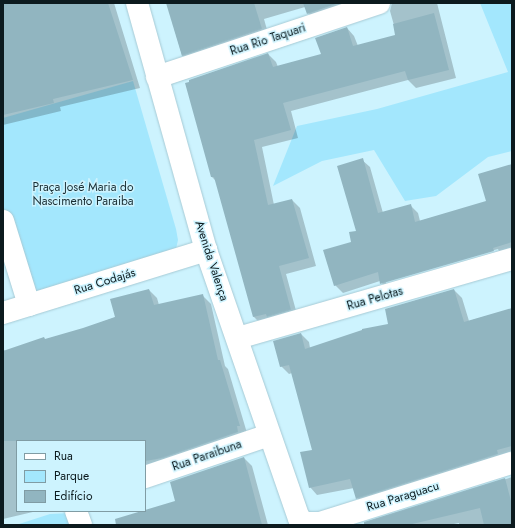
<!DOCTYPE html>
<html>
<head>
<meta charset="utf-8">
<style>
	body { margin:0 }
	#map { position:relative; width:515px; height:528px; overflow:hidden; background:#cdf3fe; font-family:Jost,sans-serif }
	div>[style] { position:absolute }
	.green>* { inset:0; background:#a3e7fd }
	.shadow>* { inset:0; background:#0003 }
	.building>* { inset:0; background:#91b5c0 }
	.roads { filter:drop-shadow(0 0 1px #a6cad5) drop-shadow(0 0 1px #a6cad5) }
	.street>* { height:22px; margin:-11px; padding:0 11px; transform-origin:11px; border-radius:11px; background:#fff }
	span { translate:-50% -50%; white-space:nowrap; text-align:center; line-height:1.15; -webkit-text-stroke:3px #cdf3fe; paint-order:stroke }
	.street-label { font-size:12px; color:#0c1a1e }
	.park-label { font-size:12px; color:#192e34 }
	.frame { position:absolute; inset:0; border:4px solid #0c1a1e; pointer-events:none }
	.legend { position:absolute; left:16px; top:440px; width:130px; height:72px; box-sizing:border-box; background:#cdf3fe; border:1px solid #809ca4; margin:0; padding:5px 7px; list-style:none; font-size:12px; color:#0c1a1e }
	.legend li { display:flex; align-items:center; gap:8px; height:20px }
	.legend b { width:20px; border:1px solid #809ca4 }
</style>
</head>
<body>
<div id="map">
	<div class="green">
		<div style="clip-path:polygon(480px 3px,512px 3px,512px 151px,488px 157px,436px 196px,405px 201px,374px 150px,322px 161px,273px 186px,297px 126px,377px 109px,508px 72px)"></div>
		<div style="clip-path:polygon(133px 81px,176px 229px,178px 240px,176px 249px,31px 299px,3px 206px,3px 118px)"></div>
		<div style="clip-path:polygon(72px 513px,76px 525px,16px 525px,50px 514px)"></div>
	</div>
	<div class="shadow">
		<div style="clip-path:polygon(3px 3px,114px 3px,140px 88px,60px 107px,61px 111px,3px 125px)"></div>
		<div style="clip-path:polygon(167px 3px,356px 3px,316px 21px,308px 13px,305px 7px,264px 19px,269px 37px,190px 63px,182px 55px)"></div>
		<div style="clip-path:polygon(392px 3px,437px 3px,456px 78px,416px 88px,408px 80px,291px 111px,298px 138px,262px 147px,274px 205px,292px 200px,300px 208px,316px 266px,286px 274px,298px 318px,262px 325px,254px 317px,216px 181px,212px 177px,268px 54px,276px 62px,278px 67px,322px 55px,347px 28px,354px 36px,358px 46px,397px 36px,390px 11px)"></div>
		<div style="clip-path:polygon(evenodd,362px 160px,370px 167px,383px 213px,411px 206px,418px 213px,420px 221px,488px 202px,512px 165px,512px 252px,389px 291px,380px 281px,343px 293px,335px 285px,357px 231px,362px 160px,498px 249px,499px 251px,386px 284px,386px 281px,498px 249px)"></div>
		<div style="clip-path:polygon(149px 290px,157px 298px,159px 305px,203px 296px,211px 304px,225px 366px,228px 369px,247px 433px,145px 471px,145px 441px,17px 441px,17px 511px,37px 511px,3px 519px,3px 349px,5px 351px,83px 329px,116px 317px)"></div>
		<div style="clip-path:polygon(454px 290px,462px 298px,469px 321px,512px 309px,512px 460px,365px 506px,357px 498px,354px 488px,317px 495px,310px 487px,313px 450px,292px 373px,289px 374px,281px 366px,301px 334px,309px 342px,310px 348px,389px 325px)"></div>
		<div style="clip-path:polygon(244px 458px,252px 466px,268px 525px,117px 525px,177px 502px)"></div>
		<div style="clip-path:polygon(512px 477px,512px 525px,459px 525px,459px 523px,449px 525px,365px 525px,365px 523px)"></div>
	</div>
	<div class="building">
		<div style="clip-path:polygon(3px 3px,108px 3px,133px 80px,53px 99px,54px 103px,3px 115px)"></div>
		<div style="clip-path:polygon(166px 3px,254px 3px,262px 29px,182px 56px)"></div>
		<div style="clip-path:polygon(303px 3px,339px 3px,307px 14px)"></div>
		<div style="clip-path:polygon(434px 13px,449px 70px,408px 80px,405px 71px,283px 103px,291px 130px,254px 140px,268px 205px,292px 199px,309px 258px,279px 266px,291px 310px,267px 317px,266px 314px,253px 317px,214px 177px,211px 177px,185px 83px,189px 82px,189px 80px,268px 53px,273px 67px,321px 54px,315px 38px,347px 27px,353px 46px,395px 35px,393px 24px)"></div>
		<div style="clip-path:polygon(363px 158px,378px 213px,411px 204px,415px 222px,486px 201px,478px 174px,512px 164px,512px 242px,493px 248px,494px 251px,380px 284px,378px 272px,334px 286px,323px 250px,351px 242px,349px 232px,356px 231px,337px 166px)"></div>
		<div style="clip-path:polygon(149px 289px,154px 305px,203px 294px,218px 360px,220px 360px,240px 426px,237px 426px,238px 432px,163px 458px,145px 461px,145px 441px,3px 441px,3px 351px,44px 337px,45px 339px,83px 328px,115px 317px,110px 299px)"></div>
		<div style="clip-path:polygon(454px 289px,464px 322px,512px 308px,512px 446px,497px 450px,498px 454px,356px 499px,350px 479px,309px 488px,300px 452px,312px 450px,289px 365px,280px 367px,273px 341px,301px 333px,305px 349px,362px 330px,362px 329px,388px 324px,385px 309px)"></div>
		<div style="clip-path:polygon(244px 457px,262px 525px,116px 525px,115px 519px,175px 501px,170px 482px)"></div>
		<div style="clip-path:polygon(505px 478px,512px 505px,512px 525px,484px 525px,480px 508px,408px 525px,364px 525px,364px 522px)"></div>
	</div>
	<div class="roads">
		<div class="street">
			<div style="left:137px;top:3px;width:256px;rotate:74.4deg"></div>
			<div style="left:206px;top:250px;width:284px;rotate:70.9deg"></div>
			<div style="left:299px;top:518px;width:8px;rotate:40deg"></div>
			<div style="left:305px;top:523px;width:15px"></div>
			<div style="left:320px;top:523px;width:201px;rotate:-17.4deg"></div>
			<div style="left:157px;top:77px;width:234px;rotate:-18.4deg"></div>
			<div style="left:3px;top:221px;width:88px;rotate:72.8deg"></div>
			<div style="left:3px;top:313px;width:213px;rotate:-17.2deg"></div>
			<div style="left:238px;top:338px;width:285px;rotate:-16.1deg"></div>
			<div style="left:145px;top:477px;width:131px;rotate:-18.7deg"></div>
			<div style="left:76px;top:511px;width:15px;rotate:70deg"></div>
		</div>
	</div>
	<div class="street-label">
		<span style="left:268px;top:40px;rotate:-18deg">Rua Rio Taquari</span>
		<span style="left:211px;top:261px;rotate:72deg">Avenida Valença</span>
		<span style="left:105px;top:282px;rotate:-17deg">Rua Codajás</span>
		<span style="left:375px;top:299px;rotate:-16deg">Rua Pelotas</span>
		<span style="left:207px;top:456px;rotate:-19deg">Rua Paraibuna</span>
		<span style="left:403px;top:497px;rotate:-17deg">Rua Paraguacu</span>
	</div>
	<div class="park-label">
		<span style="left:83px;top:195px">Praça José Maria do<br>Nascimento Paraiba</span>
	</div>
	<div class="frame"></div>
	<ul class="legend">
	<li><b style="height:5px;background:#fff"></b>Rua</li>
	<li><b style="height:11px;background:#a3e7fd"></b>Parque</li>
	<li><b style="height:11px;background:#91b5c0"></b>Edifício</li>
	</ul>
</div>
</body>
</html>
